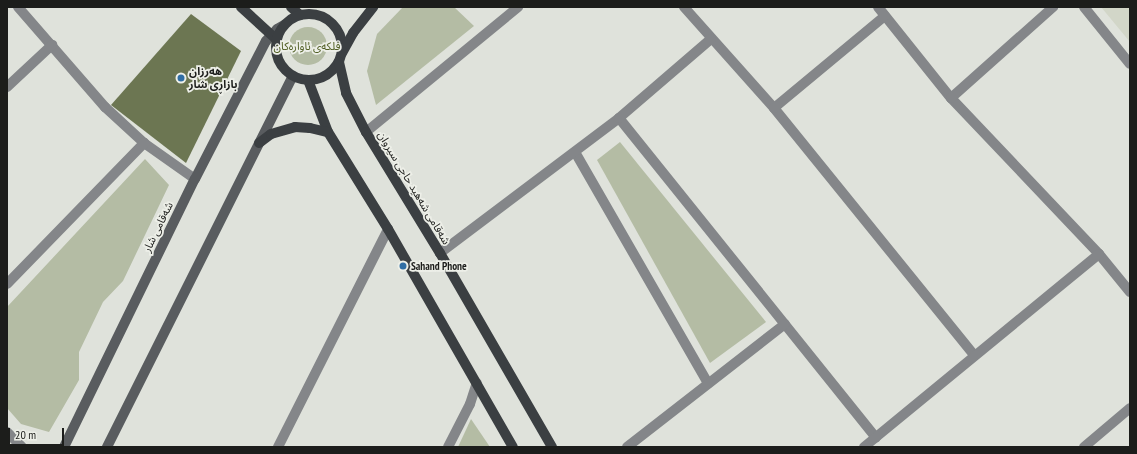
<!DOCTYPE html>
<html>
<head>
<meta charset="utf-8">
<style>
	body { margin:0 }
	#map { position:relative; width:1137px; height:454px; overflow:hidden; background:#dfe2db; font-family:"PT Sans Narrow","Noto Sans Arabic",sans-serif }
	div>[style] { position:absolute }
	.built>* { inset:0; background:#d2d6c8 }
	.green>* { inset:0; background:#b4bca4 }
	.round { border-radius:50% }
	.building>* { inset:0; background:#6c7652 }
	.street>* { height:10px; margin:-5px; padding:0 5px; transform-origin:5px; border-radius:5px; background:#848689 }
	.secondary>* { height:10px; margin:-5px; padding:0 5px; transform-origin:5px; border-radius:5px; background:#595c5f }
	.primary>* { height:10px; margin:-5px; padding:0 5px; transform-origin:5px; border-radius:5px; background:#3b3f42 }
	.primary>.ring { margin:-5px; padding:0; box-sizing:content-box; background:none; border:10px solid #3b3f42; border-radius:50% }
	.dots>* { width:11px; height:11px; translate:-50% -50%; box-sizing:border-box; border:2px solid #edefe8; border-radius:50% }
	span { translate:-50% -50%; white-space:nowrap; text-align:center; line-height:1.15; -webkit-text-stroke:3.5px #edefe8; paint-order:stroke }
	.park-label { font-size:11px; color:#4e5c21 }
	.poi-label { font-size:11px; color:#1c1d1b; font-weight:700 }
	.left { translate:0 -50%; text-align:left }
	.street-label { font-size:11px; color:#1c1d1b }
	.frame { position:absolute; inset:0; border:8px solid #1c1d1b; pointer-events:none }
	.scale { position:absolute; left:8px; top:428px; width:56px; height:18px; box-sizing:border-box; border:2px solid #1c1d1b; border-top:0; padding-left:5px; font-size:12px; line-height:14px; white-space:nowrap; color:#1c1d1b; -webkit-text-stroke:3px #edefe8; paint-order:stroke }
</style>
</head>
<body>
<div id="map">
	<div class="built">
		<div style="clip-path:polygon(1101px 7px,1130px 7px,1130px 42px)"></div>
	</div>
	<div class="green">
		<div style="clip-path:polygon(403px 7px,454px 7px,474px 26px,376px 105px,367px 71px,377px 34px)"></div>
		<div class="round" style="left:289px;top:27px;width:38px;height:38px"></div>
		<div style="clip-path:polygon(620px 142px,766px 322px,710px 363px,597px 160px)"></div>
		<div style="clip-path:polygon(145px 159px,169px 185px,123px 281px,103px 302px,79px 352px,79px 380px,49px 432px,21px 424px,7px 408px,7px 307px)"></div>
		<div style="clip-path:polygon(471px 419px,490px 447px,458px 447px)"></div>
	</div>
	<div class="building">
		<div style="clip-path:polygon(191px 14px,241px 51px,186px 163px,111px 105px)"></div>
	</div>
	<div class="street">
		<div style="left:18px;top:7px;width:133px;rotate:49deg"></div>
		<div style="left:105px;top:107px;width:53px;rotate:42.7deg"></div>
		<div style="left:144px;top:143px;width:62px;rotate:35.2deg"></div>
		<div style="left:684px;top:7px;width:135px;rotate:48.3deg"></div>
		<div style="left:774px;top:108px;width:318px;rotate:51deg"></div>
		<div style="left:878px;top:7px;width:117px;rotate:51.3deg"></div>
		<div style="left:951px;top:98px;width:215px;rotate:46.5deg"></div>
		<div style="left:1099px;top:254px;width:49px;rotate:50.8deg"></div>
		<div style="left:1084px;top:7px;width:73px;rotate:51.1deg"></div>
		<div style="left:7px;top:87px;width:62px;rotate:-43deg"></div>
		<div style="left:951px;top:98px;width:137px;rotate:-41.7deg"></div>
		<div style="left:774px;top:108px;width:144px;rotate:-39.7deg"></div>
		<div style="left:619px;top:118px;width:410px;rotate:51.2deg"></div>
		<div style="left:366px;top:132px;width:197px;rotate:-39.4deg"></div>
		<div style="left:575px;top:152px;width:267px;rotate:60.1deg"></div>
		<div style="left:440px;top:253px;width:224px;rotate:-37deg"></div>
		<div style="left:619px;top:118px;width:121px;rotate:-40.7deg"></div>
		<div style="left:7px;top:284px;width:197px;rotate:-45.8deg"></div>
		<div style="left:7px;top:432px;width:21px;rotate:45deg"></div>
		<div style="left:278px;top:447px;width:244px;rotate:-63.2deg"></div>
		<div style="left:448px;top:447px;width:48px;rotate:-62.9deg"></div>
		<div style="left:470px;top:404px;width:22px;rotate:-72deg"></div>
		<div style="left:627px;top:447px;width:200px;rotate:-37.9deg"></div>
		<div style="left:864px;top:447px;width:304px;rotate:-39.4deg"></div>
		<div style="left:1084px;top:447px;width:60px;rotate:-40.3deg"></div>
	</div>
	<div class="secondary">
		<div style="left:64px;top:447px;width:298px;rotate:-64deg"></div>
		<div style="left:195px;top:179px;width:155px;rotate:-62.8deg"></div>
		<div style="left:266px;top:41px;width:16px;rotate:-47deg"></div>
		<div style="left:277px;top:29px;width:8px;rotate:-30deg"></div>
		<div style="left:107px;top:447px;width:415px;rotate:-63.4deg"></div>
	</div>
	<div class="primary">
		<div style="left:241px;top:7px;width:49px;rotate:42.5deg"></div>
		<div style="left:291px;top:7px;width:12px;rotate:42deg"></div>
		<div class="ring" style="left:276px;top:14px;width:56px;height:56px"></div>
		<div style="left:342px;top:53px;width:23px;rotate:-61deg"></div>
		<div style="left:353px;top:33px;width:33px;rotate:-52deg"></div>
		<div style="left:339px;top:62px;width:32px;rotate:77deg"></div>
		<div style="left:346px;top:93px;width:44px;rotate:62.9deg"></div>
		<div style="left:366px;top:132px;width:142px;rotate:58.6deg"></div>
		<div style="left:440px;top:253px;width:224px;rotate:60deg"></div>
		<div style="left:308px;top:80px;width:56px;rotate:69deg"></div>
		<div style="left:328px;top:132px;width:114px;rotate:58.3deg"></div>
		<div style="left:388px;top:229px;width:251px;rotate:60.2deg"></div>
		<div style="left:259px;top:143px;width:15px;rotate:-37deg"></div>
		<div style="left:271px;top:134px;width:25px;rotate:-16deg"></div>
		<div style="left:295px;top:127px;width:15px;rotate:4deg"></div>
		<div style="left:310px;top:128px;width:18px;rotate:13deg"></div>
	</div>
	<div class="dots">
		<div style="left:181px;top:78px;background:#306ea5"></div>
		<div style="left:403px;top:266px;background:#306ea5"></div>
	</div>
	<div class="park-label">
		<span style="left:307px;top:46px">فلکەی ئاوارەکان</span>
	</div>
	<div class="poi-label">
		<span class="left" style="left:189px;top:78px">هەرزان<br>بازاڕی شار</span>
		<span class="left" style="left:411px;top:266px">Sahand Phone</span>
	</div>
	<div class="street-label">
		<span style="left:414px;top:188px;rotate:59deg">شەقامی شەهید حاجی سیروان</span>
		<span style="left:158px;top:227px;rotate:-64deg">شەقامی شار</span>
	</div>
	<div class="frame"></div>
	<div class="scale">20 m</div>
</div>
</body>
</html>
